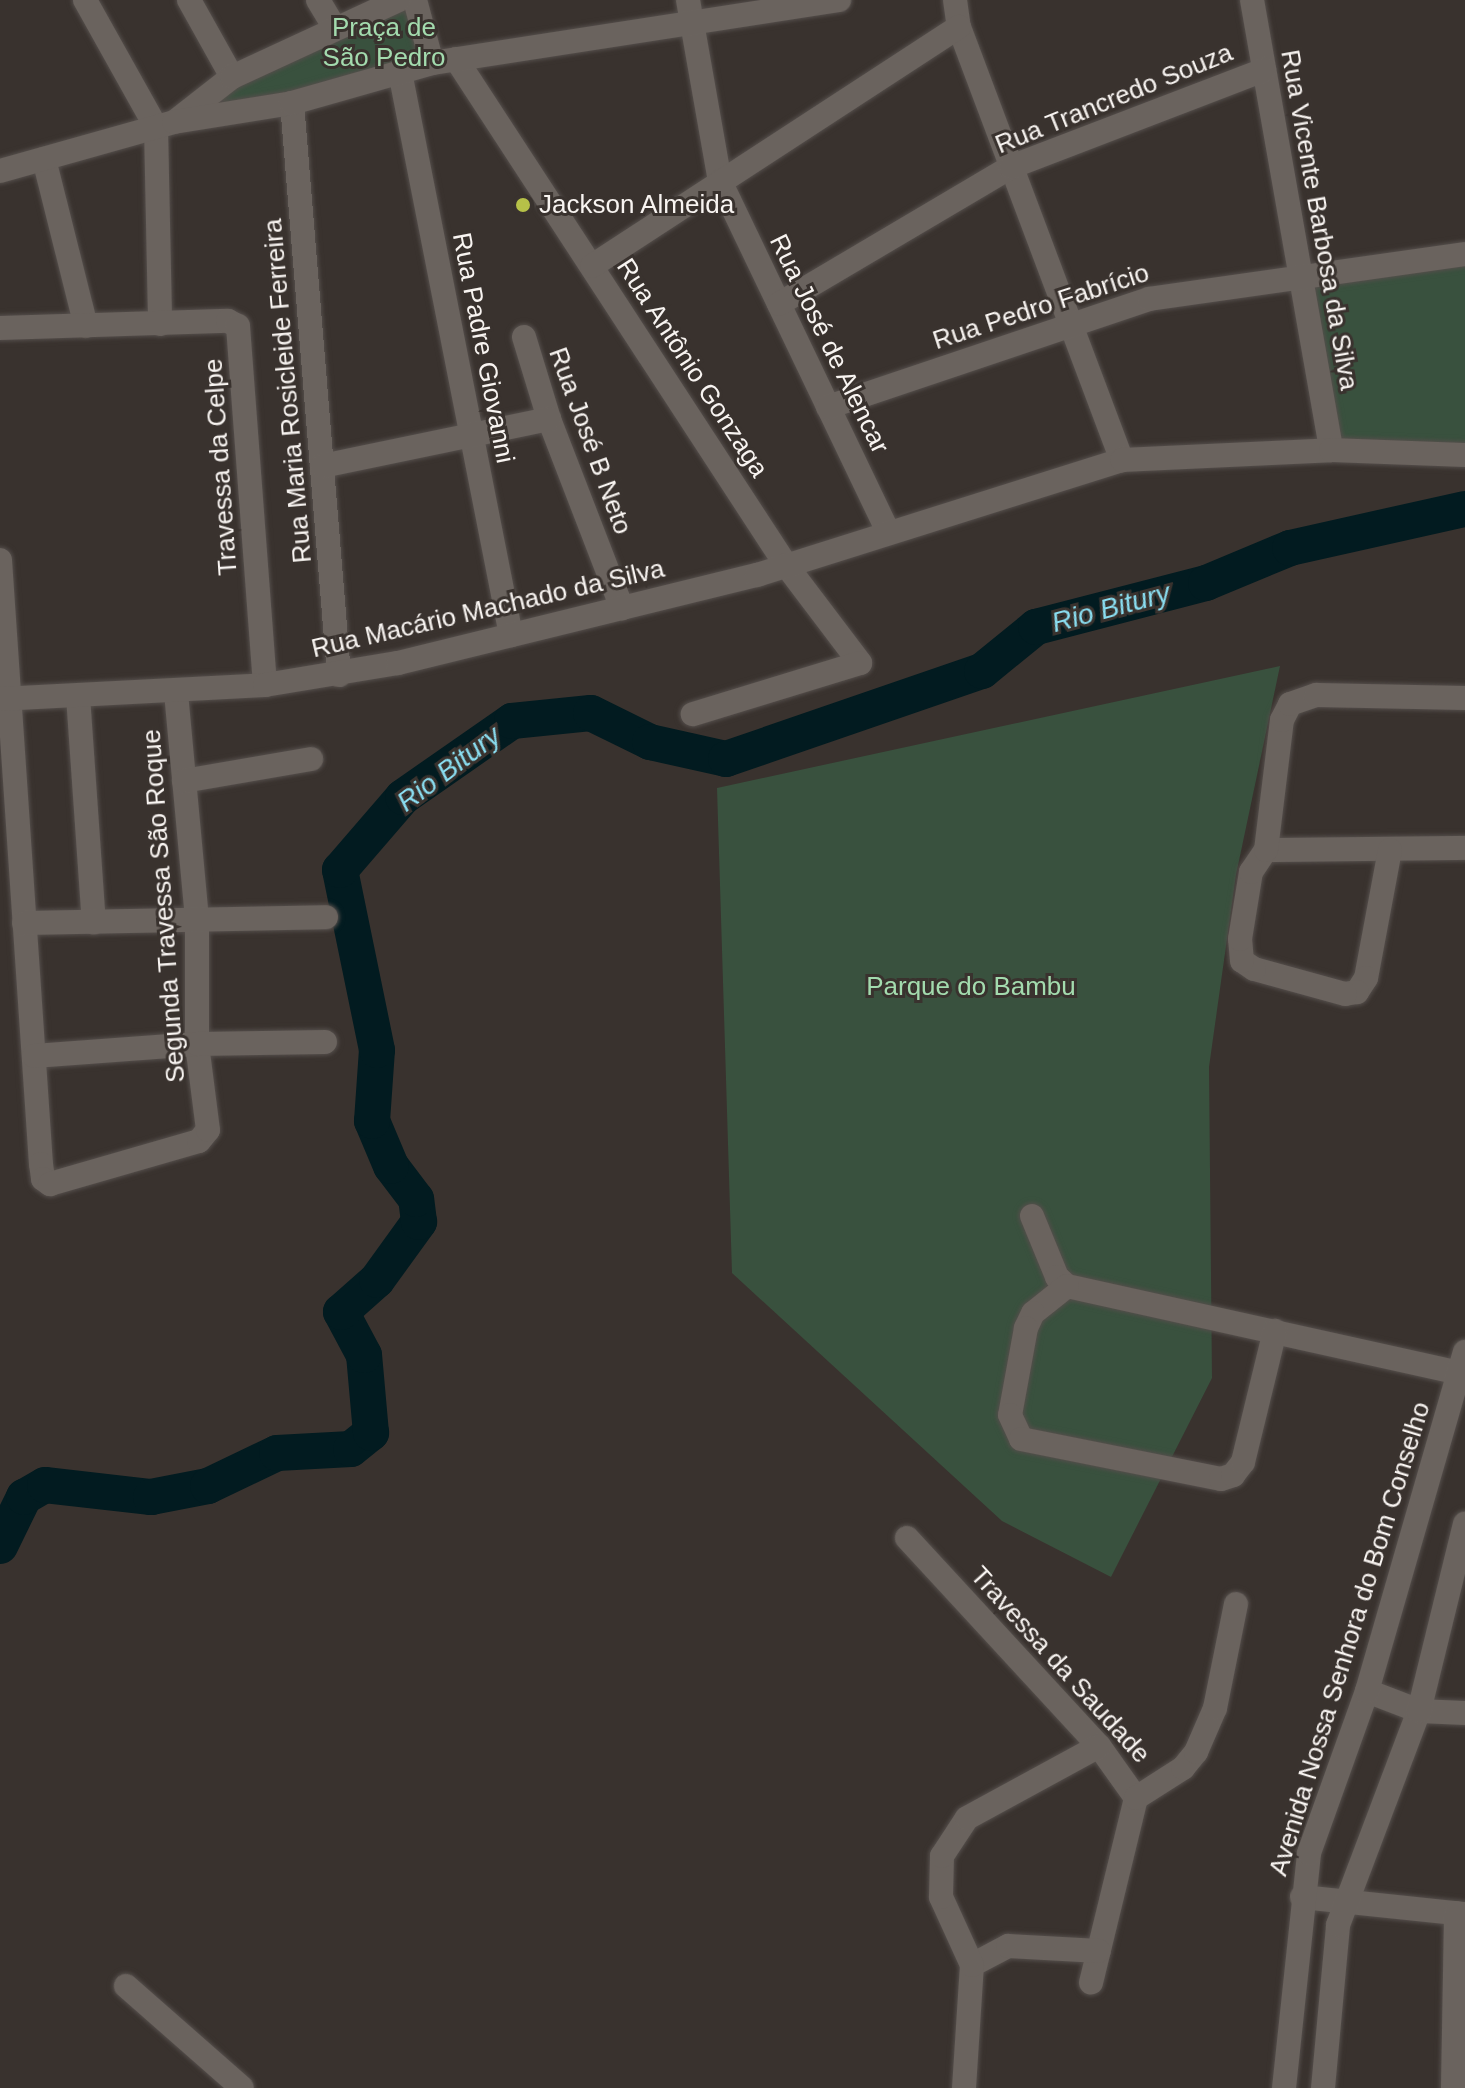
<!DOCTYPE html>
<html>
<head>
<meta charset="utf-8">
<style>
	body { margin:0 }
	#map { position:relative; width:1465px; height:2088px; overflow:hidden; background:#39322e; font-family:Arial,sans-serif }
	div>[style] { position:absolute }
	.green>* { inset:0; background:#39513e }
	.river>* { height:36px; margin:-18px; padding:0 18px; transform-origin:18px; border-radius:18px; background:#021b20 }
	.roads { filter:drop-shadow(0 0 2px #544e4b) drop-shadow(0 0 2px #544e4b) }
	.minor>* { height:24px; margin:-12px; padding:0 12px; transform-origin:12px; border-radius:12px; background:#6a635e }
	.dots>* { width:22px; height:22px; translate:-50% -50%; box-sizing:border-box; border:4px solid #39322e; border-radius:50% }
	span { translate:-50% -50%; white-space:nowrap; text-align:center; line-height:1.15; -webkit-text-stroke:6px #39322e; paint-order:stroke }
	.park-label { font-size:26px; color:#a3dbae }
	.street-label { font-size:26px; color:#f8f4f1 }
	.poi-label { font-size:26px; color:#f8f4f1 }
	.left { translate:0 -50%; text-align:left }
	.water-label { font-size:28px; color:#8adef1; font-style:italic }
</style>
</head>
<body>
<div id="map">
	<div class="green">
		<div style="clip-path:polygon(414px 0,417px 67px,218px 114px,212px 91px)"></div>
		<div style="clip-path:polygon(1465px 261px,1465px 453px,1335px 445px,1308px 280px)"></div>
		<div style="clip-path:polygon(1280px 666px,1236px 875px,1209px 1067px,1212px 1378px,1111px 1577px,1002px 1521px,732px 1273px,717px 788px)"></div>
	</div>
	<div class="river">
		<div style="left:0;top:1546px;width:55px;rotate:-63.9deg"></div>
		<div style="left:24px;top:1497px;width:24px;rotate:-30deg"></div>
		<div style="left:45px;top:1485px;width:107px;rotate:6.5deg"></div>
		<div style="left:151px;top:1497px;width:58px;rotate:-10.9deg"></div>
		<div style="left:208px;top:1486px;width:76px;rotate:-25.6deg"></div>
		<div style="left:277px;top:1453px;width:74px;rotate:-3.1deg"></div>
		<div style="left:351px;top:1449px;width:26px;rotate:-39deg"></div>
		<div style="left:371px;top:1433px;width:78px;rotate:-95.1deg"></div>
		<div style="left:364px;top:1355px;width:49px;rotate:-118.1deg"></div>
		<div style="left:341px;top:1312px;width:48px;rotate:-41.6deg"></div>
		<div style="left:377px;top:1280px;width:72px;rotate:-54.1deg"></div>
		<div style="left:419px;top:1222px;width:23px;rotate:-97deg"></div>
		<div style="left:416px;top:1199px;width:41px;rotate:-127.1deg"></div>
		<div style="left:391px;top:1166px;width:49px;rotate:-112.9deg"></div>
		<div style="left:372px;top:1121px;width:71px;rotate:-86deg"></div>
		<div style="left:377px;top:1050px;width:184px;rotate:-101.6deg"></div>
		<div style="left:340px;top:870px;width:96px;rotate:-49.2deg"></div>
		<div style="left:403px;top:797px;width:133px;rotate:-34.9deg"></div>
		<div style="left:512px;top:721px;width:79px;rotate:-5.8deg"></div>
		<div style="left:591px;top:713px;width:66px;rotate:26.2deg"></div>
		<div style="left:650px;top:742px;width:78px;rotate:12.6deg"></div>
		<div style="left:726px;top:759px;width:271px;rotate:-19deg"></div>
		<div style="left:982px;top:671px;width:70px;rotate:-39.2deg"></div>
		<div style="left:1036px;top:627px;width:176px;rotate:-14.5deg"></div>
		<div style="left:1206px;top:583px;width:91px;rotate:-22.6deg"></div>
		<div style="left:1290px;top:548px;width:179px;rotate:-12.6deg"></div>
	</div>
	<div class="roads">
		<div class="minor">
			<div style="left:85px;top:0;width:145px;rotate:60.8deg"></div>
			<div style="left:156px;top:127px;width:197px;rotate:88.8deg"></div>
			<div style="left:189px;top:0;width:88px;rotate:60.8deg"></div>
			<div style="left:318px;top:0;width:33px;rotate:59deg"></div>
			<div style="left:415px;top:0;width:65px;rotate:74.9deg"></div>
			<div style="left:688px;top:0;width:184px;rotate:80deg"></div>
			<div style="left:720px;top:181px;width:389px;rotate:64.4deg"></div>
			<div style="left:955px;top:0;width:27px;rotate:82deg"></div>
			<div style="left:959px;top:27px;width:463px;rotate:69.4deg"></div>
			<div style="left:1252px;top:0;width:457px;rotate:80deg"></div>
			<div style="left:456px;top:59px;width:604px;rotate:56.89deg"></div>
			<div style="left:786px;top:565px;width:123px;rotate:52.9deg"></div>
			<div style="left:860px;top:663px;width:175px;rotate:163deg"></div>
			<div style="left:400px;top:72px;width:574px;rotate:78.85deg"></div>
			<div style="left:292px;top:103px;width:574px;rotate:85.3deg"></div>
			<div style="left:177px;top:120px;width:70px;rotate:-38deg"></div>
			<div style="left:232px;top:77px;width:184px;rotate:-24.8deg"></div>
			<div style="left:44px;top:159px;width:172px;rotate:75.9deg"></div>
			<div style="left:0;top:171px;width:181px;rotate:-15.7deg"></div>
			<div style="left:174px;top:122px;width:120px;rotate:-9.1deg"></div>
			<div style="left:292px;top:103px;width:146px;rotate:-15.9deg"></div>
			<div style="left:432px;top:63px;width:412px;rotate:-8.8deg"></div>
			<div style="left:592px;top:266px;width:438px;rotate:-33.1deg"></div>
			<div style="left:779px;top:304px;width:269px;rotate:-30.6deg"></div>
			<div style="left:1011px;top:167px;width:271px;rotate:-21deg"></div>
			<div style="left:0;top:328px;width:228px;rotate:-1.8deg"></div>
			<div style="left:228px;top:321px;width:11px;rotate:27deg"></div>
			<div style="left:238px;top:326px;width:360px;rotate:85.7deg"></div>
			<div style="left:524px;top:337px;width:86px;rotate:73deg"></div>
			<div style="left:549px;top:419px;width:203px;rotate:68.9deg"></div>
			<div style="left:828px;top:407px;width:339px;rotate:-18.6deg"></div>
			<div style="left:1149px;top:299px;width:319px;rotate:-8.1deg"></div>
			<div style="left:322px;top:466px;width:232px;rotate:-11.7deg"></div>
			<div style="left:0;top:560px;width:605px;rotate:86.12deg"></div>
			<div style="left:41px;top:1164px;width:15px;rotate:82deg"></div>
			<div style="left:43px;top:1179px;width:9px;rotate:36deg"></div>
			<div style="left:50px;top:1184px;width:155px;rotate:-16.1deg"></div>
			<div style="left:199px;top:1141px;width:14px;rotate:-51deg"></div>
			<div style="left:208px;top:1130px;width:87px;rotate:-97.3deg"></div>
			<div style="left:197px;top:1044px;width:125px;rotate:-90deg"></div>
			<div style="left:197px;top:919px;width:228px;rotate:-95.3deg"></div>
			<div style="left:78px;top:696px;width:227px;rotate:86deg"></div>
			<div style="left:0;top:699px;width:265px;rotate:-3deg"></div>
			<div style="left:265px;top:685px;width:135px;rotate:-9.4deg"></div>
			<div style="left:398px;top:663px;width:370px;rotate:-13.8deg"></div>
			<div style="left:757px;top:575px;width:383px;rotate:-17.5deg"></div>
			<div style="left:1122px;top:460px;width:209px;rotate:-2.7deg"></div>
			<div style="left:1331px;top:450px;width:134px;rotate:2.1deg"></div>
			<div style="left:184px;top:781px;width:129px;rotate:-9.8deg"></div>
			<div style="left:1266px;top:850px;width:199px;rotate:-0.6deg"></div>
			<div style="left:1390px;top:850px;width:130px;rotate:100.6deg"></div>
			<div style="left:1366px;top:978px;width:17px;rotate:123deg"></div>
			<div style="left:1357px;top:992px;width:12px;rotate:171deg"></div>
			<div style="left:1345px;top:994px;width:94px;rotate:-164.6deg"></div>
			<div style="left:1254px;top:969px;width:14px;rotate:-146deg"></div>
			<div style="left:1242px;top:961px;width:22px;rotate:-95deg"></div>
			<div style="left:1240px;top:939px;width:68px;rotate:-80.7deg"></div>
			<div style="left:1251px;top:872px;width:27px;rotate:-56deg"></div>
			<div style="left:1266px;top:850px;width:131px;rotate:-83deg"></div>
			<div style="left:1282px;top:720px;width:18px;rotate:-63deg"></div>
			<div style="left:1290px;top:704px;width:28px;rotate:-19deg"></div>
			<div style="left:1316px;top:695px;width:149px;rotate:1.2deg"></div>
			<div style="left:24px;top:923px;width:302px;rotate:-1.1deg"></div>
			<div style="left:34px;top:1056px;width:163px;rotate:-4.2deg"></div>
			<div style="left:197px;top:1044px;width:128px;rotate:-0.9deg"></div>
			<div style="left:1032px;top:1216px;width:66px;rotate:67.7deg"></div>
			<div style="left:1057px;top:1277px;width:13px;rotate:42deg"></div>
			<div style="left:1067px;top:1286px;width:408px;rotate:12.5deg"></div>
			<div style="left:1067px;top:1286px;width:43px;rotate:141.5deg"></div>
			<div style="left:1033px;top:1313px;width:17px;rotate:115deg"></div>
			<div style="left:1026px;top:1328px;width:88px;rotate:100.4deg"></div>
			<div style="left:1010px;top:1415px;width:26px;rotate:65deg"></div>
			<div style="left:1021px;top:1439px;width:204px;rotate:11.3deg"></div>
			<div style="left:1221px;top:1479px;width:13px;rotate:-18deg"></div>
			<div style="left:1233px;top:1475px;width:16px;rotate:-52deg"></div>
			<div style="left:1243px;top:1462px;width:135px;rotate:-76.3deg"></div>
			<div style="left:907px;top:1538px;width:283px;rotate:47.3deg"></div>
			<div style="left:1099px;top:1746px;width:64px;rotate:54.6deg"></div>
			<div style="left:1136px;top:1798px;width:190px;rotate:103.7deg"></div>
			<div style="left:1367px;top:1691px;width:56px;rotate:21deg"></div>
			<div style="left:1419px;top:1711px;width:46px;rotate:2.5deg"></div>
			<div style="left:1136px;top:1798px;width:56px;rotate:-32.6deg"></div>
			<div style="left:1183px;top:1768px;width:21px;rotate:-51deg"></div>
			<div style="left:1196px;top:1752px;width:48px;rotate:-66.6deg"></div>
			<div style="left:1215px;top:1708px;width:106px;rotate:-78.6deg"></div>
			<div style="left:1302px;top:1897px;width:164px;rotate:6deg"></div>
			<div style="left:972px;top:1965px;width:41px;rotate:-27.8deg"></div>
			<div style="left:1008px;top:1946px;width:91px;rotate:3.1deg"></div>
			<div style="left:126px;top:1986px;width:154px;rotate:41.3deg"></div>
			<div style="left:964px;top:2088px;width:123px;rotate:-86.3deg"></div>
			<div style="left:972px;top:1965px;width:75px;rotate:-114.5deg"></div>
			<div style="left:941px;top:1897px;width:41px;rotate:-88.6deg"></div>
			<div style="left:942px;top:1856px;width:45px;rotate:-56.7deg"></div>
			<div style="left:967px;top:1818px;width:150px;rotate:-28.6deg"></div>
			<div style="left:1284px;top:2088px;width:236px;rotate:-83.9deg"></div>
			<div style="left:1309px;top:1853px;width:172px;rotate:-70.3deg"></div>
			<div style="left:1367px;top:1691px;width:353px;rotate:-73.9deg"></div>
			<div style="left:1323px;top:2088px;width:164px;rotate:-84.7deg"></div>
			<div style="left:1338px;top:1925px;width:229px;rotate:-69.3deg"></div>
			<div style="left:1419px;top:1711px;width:193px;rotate:-76.2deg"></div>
			<div style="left:1453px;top:2088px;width:175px;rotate:-89deg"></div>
		</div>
	</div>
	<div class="dots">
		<div style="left:523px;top:205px;background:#b6c148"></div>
	</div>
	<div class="park-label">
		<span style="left:384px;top:43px">Praça de<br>São Pedro</span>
		<span style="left:971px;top:987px">Parque do Bambu</span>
	</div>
	<div class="street-label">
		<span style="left:1114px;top:99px;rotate:-22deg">Rua Trancredo Souza</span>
		<span style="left:1319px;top:220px;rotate:80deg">Rua Vicente Barbosa da Silva</span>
		<span style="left:1041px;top:307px;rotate:-18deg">Rua Pedro Fabrício</span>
		<span style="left:829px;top:344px;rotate:64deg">Rua José de Alencar</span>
		<span style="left:483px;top:348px;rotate:79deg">Rua Padre Giovanni</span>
		<span style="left:692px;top:368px;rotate:57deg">Rua Antônio Gonzaga</span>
		<span style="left:288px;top:391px;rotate:-95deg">Rua Maria Rosicleide Ferreira</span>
		<span style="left:590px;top:441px;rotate:70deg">Rua José B Neto</span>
		<span style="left:221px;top:467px;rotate:-94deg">Travessa da Celpe</span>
		<span style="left:488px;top:609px;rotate:-13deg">Rua Macário Machado da Silva</span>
		<span style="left:164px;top:906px;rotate:-94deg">Segunda Travessa São Roque</span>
		<span style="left:1350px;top:1639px;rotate:-73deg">Avenida Nossa Senhora do Bom Conselho</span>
		<span style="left:1060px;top:1665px;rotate:48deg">Travessa da Saudade</span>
	</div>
	<div class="poi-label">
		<span class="left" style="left:539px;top:205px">Jackson Almeida</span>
	</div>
	<div class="water-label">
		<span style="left:1111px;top:608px;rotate:-15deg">Rio Bitury</span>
		<span style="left:449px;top:769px;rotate:-37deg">Rio Bitury</span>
	</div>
</div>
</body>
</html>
